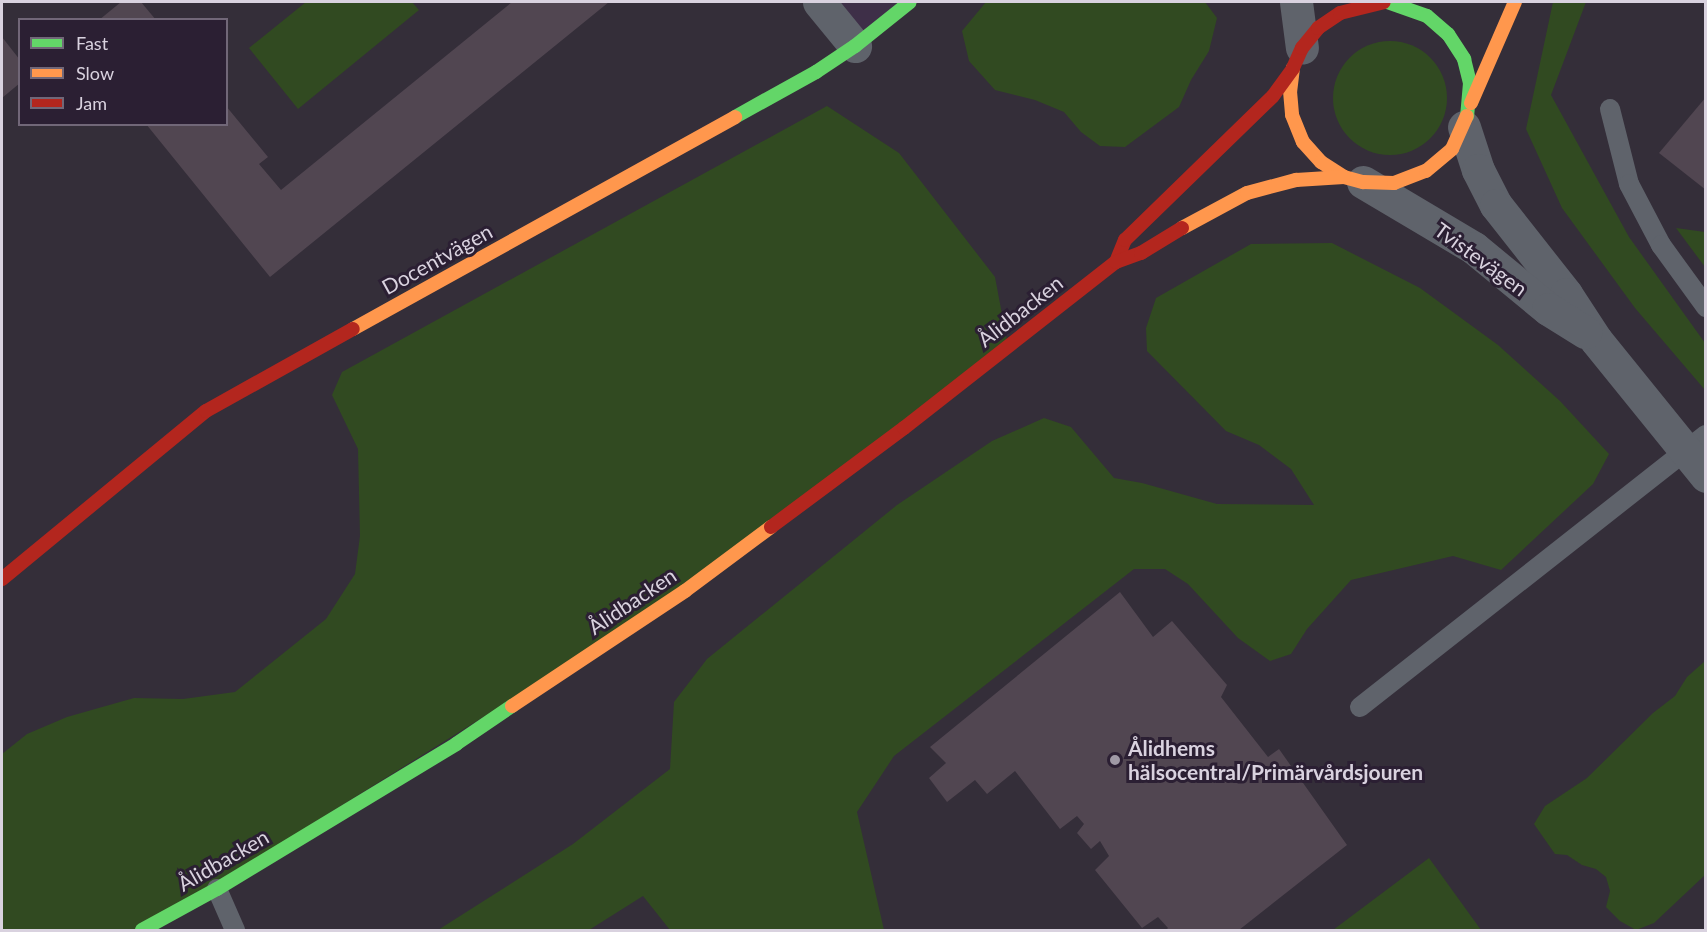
<!DOCTYPE html>
<html>
<head>
<meta charset="utf-8">
<style>
	body { margin:0 }
	#map { position:relative; width:1707px; height:932px; overflow:hidden; background:#342e39; font-family:Lato,sans-serif }
	div>[style] { position:absolute }
	.built>* { inset:0; background:#3e2f48 }
	.green>* { inset:0; background:#314a21 }
	.round { border-radius:50% }
	.building>* { inset:0; background:#514651 }
	.lane>* { height:20px; margin:-10px; padding:0 10px; transform-origin:10px; border-radius:10px; background:#5f636b }
	.street>* { height:33px; margin:-16.5px; padding:0 16.5px; transform-origin:16.5px; border-radius:16.5px; background:#5f636b }
	.fast>* { height:14px; margin:-7px; padding:0 7px; transform-origin:7px; border-radius:7px; background:#63d668 }
	.slow>* { height:14px; margin:-7px; padding:0 7px; transform-origin:7px; border-radius:7px; background:#ff974d }
	.jam>* { height:14px; margin:-7px; padding:0 7px; transform-origin:7px; border-radius:7px; background:#b3261e }
	.dots>* { width:16px; height:16px; translate:-50% -50%; box-sizing:border-box; border:3px solid #2b1f33; border-radius:50% }
	span { translate:-50% -50%; white-space:nowrap; text-align:center; line-height:1.15; -webkit-text-stroke:6px #2b1f33; paint-order:stroke }
	.street-label { font-size:21px; color:#d9d2df }
	.poi-label { font-size:21px; color:#d9d2df; font-weight:700 }
	.left { translate:0 -50%; text-align:left }
	.frame { position:absolute; inset:0; border:3px solid #d9d2df; pointer-events:none }
	.legend { position:absolute; left:18px; top:18px; width:210px; height:108px; box-sizing:border-box; background:#2b1f33; border:2px solid #716778; margin:0; padding:8px 10px; list-style:none; font-size:18px; color:#d9d2df }
	.legend li { display:flex; align-items:center; gap:12px; height:30px }
	.legend b { width:30px; border:2px solid #716778 }
</style>
</head>
<body>
<div id="map">
	<div class="built">
		<div style="clip-path:polygon(819px 2px,910px 2px,855px 46px)"></div>
	</div>
	<div class="green">
		<div style="clip-path:polygon(306px 2px,412px 2px,419px 10px,298px 109px,249px 48px)"></div>
		<div style="clip-path:polygon(986px 2px,1205px 2px,1217px 18px,1209px 51px,1191px 80px,1179px 107px,1125px 147px,1100px 146px,1081px 132px,1064px 112px,1035px 100px,995px 90px,969px 61px,962px 31px)"></div>
		<div style="clip-path:polygon(1553px 2px,1586px 2px,1551px 95px,1629px 237px,1705px 343px,1705px 390px,1635px 308px,1562px 208px,1526px 129px)"></div>
		<div class="round" style="left:1333px;top:41px;width:114px;height:114px"></div>
		<div style="clip-path:polygon(827px 106px,899px 153px,995px 277px,1008px 346px,685px 591px,142px 930px,2px 930px,2px 754px,27px 734px,67px 717px,134px 698px,183px 699px,235px 692px,326px 619px,355px 574px,360px 536px,358px 449px,332px 395px,342px 372px)"></div>
		<div style="clip-path:polygon(1676px 228px,1705px 232px,1705px 267px)"></div>
		<div style="clip-path:polygon(1332px 243px,1420px 288px,1498px 345px,1560px 401px,1609px 454px,1593px 484px,1501px 570px,1453px 556px,1351px 580px,1307px 629px,1291px 654px,1270px 661px,1238px 638px,1188px 584px,1165px 569px,1134px 569px,894px 756px,857px 812px,884px 930px,670px 930px,643px 896px,589px 930px,438px 930px,573px 844px,670px 769px,674px 702px,707px 659px,897px 505px,992px 441px,1044px 418px,1071px 427px,1114px 478px,1142px 483px,1217px 504px,1314px 505px,1291px 469px,1259px 445px,1226px 431px,1147px 351px,1146px 328px,1156px 298px,1251px 244px)"></div>
		<div style="clip-path:polygon(1705px 661px,1705px 875px,1654px 923px,1636px 930px,1620px 921px,1606px 907px,1610px 891px,1606px 877px,1596px 869px,1582px 865px,1567px 855px,1555px 854px,1534px 824px,1545px 806px,1587px 778px,1653px 713px,1675px 696px,1687px 677px)"></div>
		<div style="clip-path:polygon(1429px 858px,1481px 930px,1333px 930px)"></div>
	</div>
	<div class="building">
		<div style="clip-path:polygon(121px 2px,141px 2px,156px 20px,99px 20px)"></div>
		<div style="clip-path:polygon(512px 2px,609px 2px,270px 277px,146px 124px,226px 124px,226px 106px,268px 157px,259px 164px,281px 190px)"></div>
		<div style="clip-path:polygon(2px 37px,20px 60px,20px 83px,2px 98px)"></div>
		<div style="clip-path:polygon(1706px 97px,1706px 190px,1659px 153px)"></div>
		<div style="clip-path:polygon(1120px 592px,1153px 637px,1172px 621px,1227px 685px,1221px 697px,1268px 757px,1279px 749px,1347px 845px,1239px 930px,1166px 930px,1168px 928px,1158px 917px,1142px 928px,1095px 870px,1109px 856px,1100px 841px,1091px 849px,1077px 833px,1084px 824px,1077px 816px,1060px 829px,1015px 771px,987px 794px,975px 780px,947px 802px,929px 778px,946px 763px,930px 747px)"></div>
	</div>
	<div class="lane">
		<div style="left:1610px;top:109px;width:77px;rotate:75.8deg"></div>
		<div style="left:1629px;top:184px;width:69px;rotate:62.3deg"></div>
		<div style="left:1661px;top:245px;width:77px;rotate:54deg"></div>
		<div style="left:1360px;top:707px;width:440px;rotate:-38.2deg"></div>
		<div style="left:217px;top:889px;width:45px;rotate:66.3deg"></div>
	</div>
	<div class="street">
		<div style="left:819px;top:2px;width:57px;rotate:50.7deg"></div>
		<div style="left:1296px;top:2px;width:46px;rotate:82.6deg"></div>
		<div style="left:1464px;top:127px;width:45px;rotate:72deg"></div>
		<div style="left:1478px;top:170px;width:39px;rotate:63deg"></div>
		<div style="left:1496px;top:205px;width:113px;rotate:51.8deg"></div>
		<div style="left:1566px;top:294px;width:55px;rotate:56.9deg"></div>
		<div style="left:1596px;top:340px;width:175px;rotate:51deg"></div>
		<div style="left:1363px;top:182px;width:129px;rotate:30.7deg"></div>
		<div style="left:1474px;top:248px;width:96px;rotate:39.5deg"></div>
		<div style="left:1548px;top:309px;width:44px;rotate:31.9deg"></div>
	</div>
	<div class="fast">
		<div style="left:1387px;top:2px;width:42px;rotate:19.3deg"></div>
		<div style="left:1427px;top:16px;width:28px;rotate:41deg"></div>
		<div style="left:1448px;top:34px;width:30px;rotate:57deg"></div>
		<div style="left:1464px;top:59px;width:25px;rotate:76deg"></div>
		<div style="left:1470px;top:83px;width:33px;rotate:95deg"></div>
		<div style="left:735px;top:117px;width:93px;rotate:-29.1deg"></div>
		<div style="left:816px;top:72px;width:47px;rotate:-33.7deg"></div>
		<div style="left:855px;top:46px;width:70px;rotate:-38.7deg"></div>
		<div style="left:142px;top:930px;width:85px;rotate:-28.7deg"></div>
		<div style="left:217px;top:889px;width:280px;rotate:-31.2deg"></div>
		<div style="left:456px;top:744px;width:68px;rotate:-34.2deg"></div>
	</div>
	<div class="slow">
		<div style="left:1293px;top:68px;width:23px;rotate:97deg"></div>
		<div style="left:1290px;top:91px;width:24px;rotate:85deg"></div>
		<div style="left:1292px;top:115px;width:29px;rotate:68deg"></div>
		<div style="left:1303px;top:142px;width:27px;rotate:48deg"></div>
		<div style="left:1321px;top:162px;width:27px;rotate:33deg"></div>
		<div style="left:1344px;top:177px;width:20px;rotate:15deg"></div>
		<div style="left:1363px;top:182px;width:31px;rotate:2deg"></div>
		<div style="left:1394px;top:183px;width:34px;rotate:-21deg"></div>
		<div style="left:1426px;top:171px;width:34px;rotate:-40deg"></div>
		<div style="left:1452px;top:149px;width:36px;rotate:-66deg"></div>
		<div style="left:1471px;top:103px;width:110px;rotate:-66.5deg"></div>
		<div style="left:1182px;top:228px;width:74px;rotate:-28.3deg"></div>
		<div style="left:1247px;top:193px;width:51px;rotate:-14.9deg"></div>
		<div style="left:1296px;top:180px;width:48px;rotate:-3.6deg"></div>
		<div style="left:353px;top:329px;width:437px;rotate:-29deg"></div>
		<div style="left:512px;top:706px;width:208px;rotate:-33.6deg"></div>
		<div style="left:685px;top:591px;width:107px;rotate:-36.7deg"></div>
	</div>
	<div class="jam">
		<div style="left:1116px;top:262px;width:24px;rotate:-68deg"></div>
		<div style="left:1125px;top:240px;width:206px;rotate:-44.2deg"></div>
		<div style="left:1273px;top:96px;width:34px;rotate:-54deg"></div>
		<div style="left:1293px;top:68px;width:22px;rotate:-66deg"></div>
		<div style="left:1302px;top:48px;width:26px;rotate:-51deg"></div>
		<div style="left:1318px;top:28px;width:27px;rotate:-34deg"></div>
		<div style="left:1340px;top:13px;width:45px;rotate:-14deg"></div>
		<div style="left:771px;top:527px;width:166px;rotate:-36.7deg"></div>
		<div style="left:904px;top:428px;width:269px;rotate:-38.1deg"></div>
		<div style="left:1116px;top:262px;width:27px;rotate:-20deg"></div>
		<div style="left:1141px;top:253px;width:48px;rotate:-31.4deg"></div>
		<div style="left:2px;top:579px;width:264px;rotate:-39.5deg"></div>
		<div style="left:206px;top:411px;width:168px;rotate:-29.2deg"></div>
	</div>
	<div class="dots">
		<div style="left:1115px;top:760px;background:#9f99a5"></div>
	</div>
	<div class="street-label">
		<span style="left:437px;top:259px;rotate:-29deg">Docentvägen</span>
		<span style="left:1481px;top:259px;rotate:36deg">Tvistevägen</span>
		<span style="left:1020px;top:311px;rotate:-38deg">Ålidbacken</span>
		<span style="left:632px;top:601px;rotate:-34deg">Ålidbacken</span>
		<span style="left:223px;top:860px;rotate:-30deg">Ålidbacken</span>
	</div>
	<div class="poi-label">
		<span class="left" style="left:1128px;top:760px">Ålidhems<br>hälsocentral/Primärvårdsjouren</span>
	</div>
	<div class="frame"></div>
	<ul class="legend">
	<li><b style="height:8px;background:#63d668"></b>Fast</li>
	<li><b style="height:8px;background:#ff974d"></b>Slow</li>
	<li><b style="height:8px;background:#b3261e"></b>Jam</li>
	</ul>
</div>
</body>
</html>
